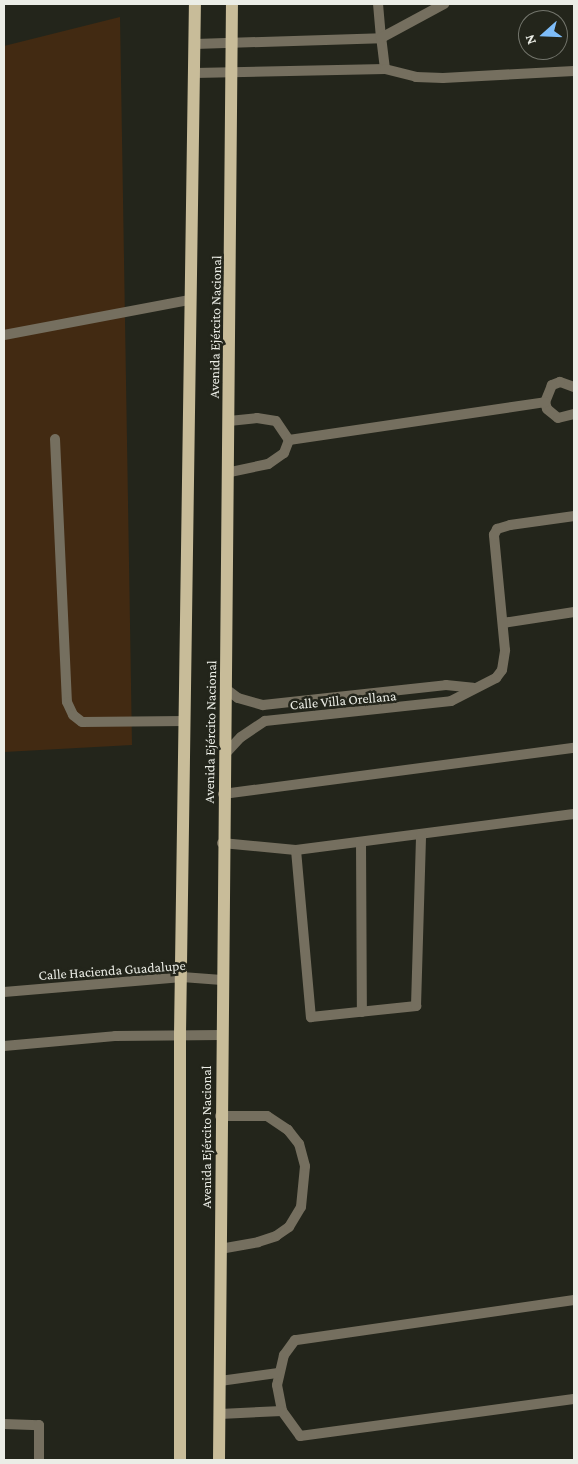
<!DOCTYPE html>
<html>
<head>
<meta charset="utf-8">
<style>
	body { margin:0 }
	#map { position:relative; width:578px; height:1464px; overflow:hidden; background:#23251b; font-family:"Crimson Pro",serif }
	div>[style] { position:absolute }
	.green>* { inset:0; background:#422a12 }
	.service>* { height:10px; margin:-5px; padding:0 5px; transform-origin:5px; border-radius:5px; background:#756f5f }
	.minor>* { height:10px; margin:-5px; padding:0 5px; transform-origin:5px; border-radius:5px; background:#756f5f }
	.tertiary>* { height:10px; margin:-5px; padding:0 5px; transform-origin:5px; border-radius:5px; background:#756f5f }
	.primary>* { height:12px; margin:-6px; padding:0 6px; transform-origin:6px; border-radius:6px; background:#c8bc99 }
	span { translate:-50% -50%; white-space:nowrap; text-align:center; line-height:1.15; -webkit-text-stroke:5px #23251b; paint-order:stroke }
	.street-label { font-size:14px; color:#ebede6 }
	.frame { position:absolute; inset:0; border:5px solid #ebede6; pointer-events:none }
	.north { position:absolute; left:518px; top:10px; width:50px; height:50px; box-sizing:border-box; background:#23251b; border:1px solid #73756c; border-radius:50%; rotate:250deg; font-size:14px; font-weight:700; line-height:20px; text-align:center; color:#ebede6 }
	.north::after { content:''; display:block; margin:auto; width:18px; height:22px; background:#7ebdf9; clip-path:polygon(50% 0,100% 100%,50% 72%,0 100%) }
</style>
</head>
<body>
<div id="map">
	<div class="green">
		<div style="clip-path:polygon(120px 17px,132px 745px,4px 752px,4px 46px)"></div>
	</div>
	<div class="service">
		<div style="left:195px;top:44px;width:186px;rotate:-1.8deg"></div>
		<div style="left:381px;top:38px;width:34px;rotate:-95deg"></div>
		<div style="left:385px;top:69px;width:31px;rotate:-97deg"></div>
		<div style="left:381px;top:38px;width:72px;rotate:-28.4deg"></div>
		<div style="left:194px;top:73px;width:191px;rotate:-1.2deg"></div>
		<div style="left:385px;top:69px;width:32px;rotate:14deg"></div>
		<div style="left:416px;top:77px;width:27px;rotate:2deg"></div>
		<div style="left:443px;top:78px;width:131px;rotate:-3.1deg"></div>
		<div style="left:4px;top:335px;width:189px;rotate:-10.7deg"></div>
		<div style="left:55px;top:439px;width:263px;rotate:87.4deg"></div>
		<div style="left:67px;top:702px;width:14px;rotate:65deg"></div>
		<div style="left:73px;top:715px;width:11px;rotate:38deg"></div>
		<div style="left:82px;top:722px;width:103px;rotate:-0.6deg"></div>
		<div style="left:223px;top:794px;width:354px;rotate:-7.5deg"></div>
		<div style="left:361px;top:842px;width:170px;rotate:89.7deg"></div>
		<div style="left:222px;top:843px;width:74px;rotate:5.4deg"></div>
		<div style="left:296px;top:850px;width:280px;rotate:-7.4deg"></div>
		<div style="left:296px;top:850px;width:168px;rotate:84.9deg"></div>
		<div style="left:311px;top:1017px;width:106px;rotate:-6deg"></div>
		<div style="left:416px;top:1006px;width:172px;rotate:-88.3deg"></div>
		<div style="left:220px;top:1249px;width:39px;rotate:-10deg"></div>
		<div style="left:258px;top:1242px;width:19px;rotate:-18deg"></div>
		<div style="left:276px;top:1236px;width:16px;rotate:-35deg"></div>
		<div style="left:289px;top:1227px;width:23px;rotate:-59deg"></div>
		<div style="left:301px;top:1207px;width:41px;rotate:-84.4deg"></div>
		<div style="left:305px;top:1166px;width:23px;rotate:-105deg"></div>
		<div style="left:299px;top:1144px;width:18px;rotate:-128deg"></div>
		<div style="left:288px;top:1130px;width:25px;rotate:-146deg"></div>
		<div style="left:267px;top:1116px;width:47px;rotate:180deg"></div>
	</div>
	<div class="minor">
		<div style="left:574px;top:387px;width:15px;rotate:-160deg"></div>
		<div style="left:560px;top:382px;width:9px;rotate:159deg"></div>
		<div style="left:552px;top:385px;width:18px;rotate:112deg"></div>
		<div style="left:545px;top:402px;width:7px;rotate:74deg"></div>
		<div style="left:547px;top:409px;width:14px;rotate:39deg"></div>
		<div style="left:558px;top:418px;width:16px;rotate:-14deg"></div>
		<div style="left:229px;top:421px;width:28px;rotate:-6deg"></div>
		<div style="left:257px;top:418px;width:19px;rotate:9deg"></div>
		<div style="left:276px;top:421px;width:23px;rotate:56deg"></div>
		<div style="left:289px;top:440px;width:14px;rotate:111deg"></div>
		<div style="left:284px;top:453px;width:19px;rotate:145deg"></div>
		<div style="left:268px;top:464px;width:39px;rotate:168deg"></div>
		<div style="left:289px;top:440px;width:259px;rotate:-8.4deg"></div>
		<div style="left:503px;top:623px;width:72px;rotate:-8.8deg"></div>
		<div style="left:226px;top:689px;width:15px;rotate:37deg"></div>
		<div style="left:238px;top:698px;width:26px;rotate:16deg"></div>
		<div style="left:263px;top:705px;width:184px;rotate:-6.2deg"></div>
		<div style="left:446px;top:685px;width:27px;rotate:6deg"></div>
		<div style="left:225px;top:754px;width:23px;rotate:-47deg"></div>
		<div style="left:241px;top:737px;width:29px;rotate:-34deg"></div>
		<div style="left:265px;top:721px;width:187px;rotate:-6.1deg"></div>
		<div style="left:451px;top:701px;width:51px;rotate:-27.1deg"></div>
		<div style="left:496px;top:678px;width:10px;rotate:-53deg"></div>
		<div style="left:502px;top:670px;width:20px;rotate:-81deg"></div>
		<div style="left:505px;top:650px;width:116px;rotate:-95.5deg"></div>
		<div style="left:494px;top:535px;width:7px;rotate:-63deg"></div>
		<div style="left:497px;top:529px;width:14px;rotate:-17deg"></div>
		<div style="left:510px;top:525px;width:65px;rotate:-8deg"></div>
		<div style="left:574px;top:1300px;width:282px;rotate:171.8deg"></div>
		<div style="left:295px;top:1340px;width:19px;rotate:126deg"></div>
		<div style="left:284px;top:1355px;width:31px;rotate:103deg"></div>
		<div style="left:277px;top:1385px;width:26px;rotate:79deg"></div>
		<div style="left:282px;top:1411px;width:31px;rotate:54deg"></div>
		<div style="left:300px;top:1436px;width:276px;rotate:-7.7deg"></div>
		<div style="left:220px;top:1381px;width:59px;rotate:-7.9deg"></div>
		<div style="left:220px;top:1414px;width:62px;rotate:-2.8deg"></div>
		<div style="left:4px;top:1424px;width:35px;rotate:2deg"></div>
		<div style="left:39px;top:1425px;width:35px;rotate:90deg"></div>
	</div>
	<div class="tertiary">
		<div style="left:4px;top:992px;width:179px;rotate:-4.8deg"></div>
		<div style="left:182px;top:977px;width:40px;rotate:4.3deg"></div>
		<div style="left:4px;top:1046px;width:111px;rotate:-5.1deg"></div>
		<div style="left:115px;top:1036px;width:106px;rotate:-0.5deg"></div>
	</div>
	<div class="primary">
		<div style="left:180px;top:1460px;width:426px;rotate:-90deg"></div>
		<div style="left:180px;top:1034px;width:1030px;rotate:-89.17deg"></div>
		<div style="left:219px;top:1460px;width:1456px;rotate:-89.49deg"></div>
	</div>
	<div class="street-label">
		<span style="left:215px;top:327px;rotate:-89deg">Avenida Ejército Nacional</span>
		<span style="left:343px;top:700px;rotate:-5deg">Calle Villa Orellana</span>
		<span style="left:210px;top:732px;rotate:-89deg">Avenida Ejército Nacional</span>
		<span style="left:112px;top:970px;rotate:-4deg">Calle Hacienda Guadalupe</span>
		<span style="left:206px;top:1137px;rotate:-90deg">Avenida Ejército Nacional</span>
	</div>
	<div class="frame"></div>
	<div class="north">N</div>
</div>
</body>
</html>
